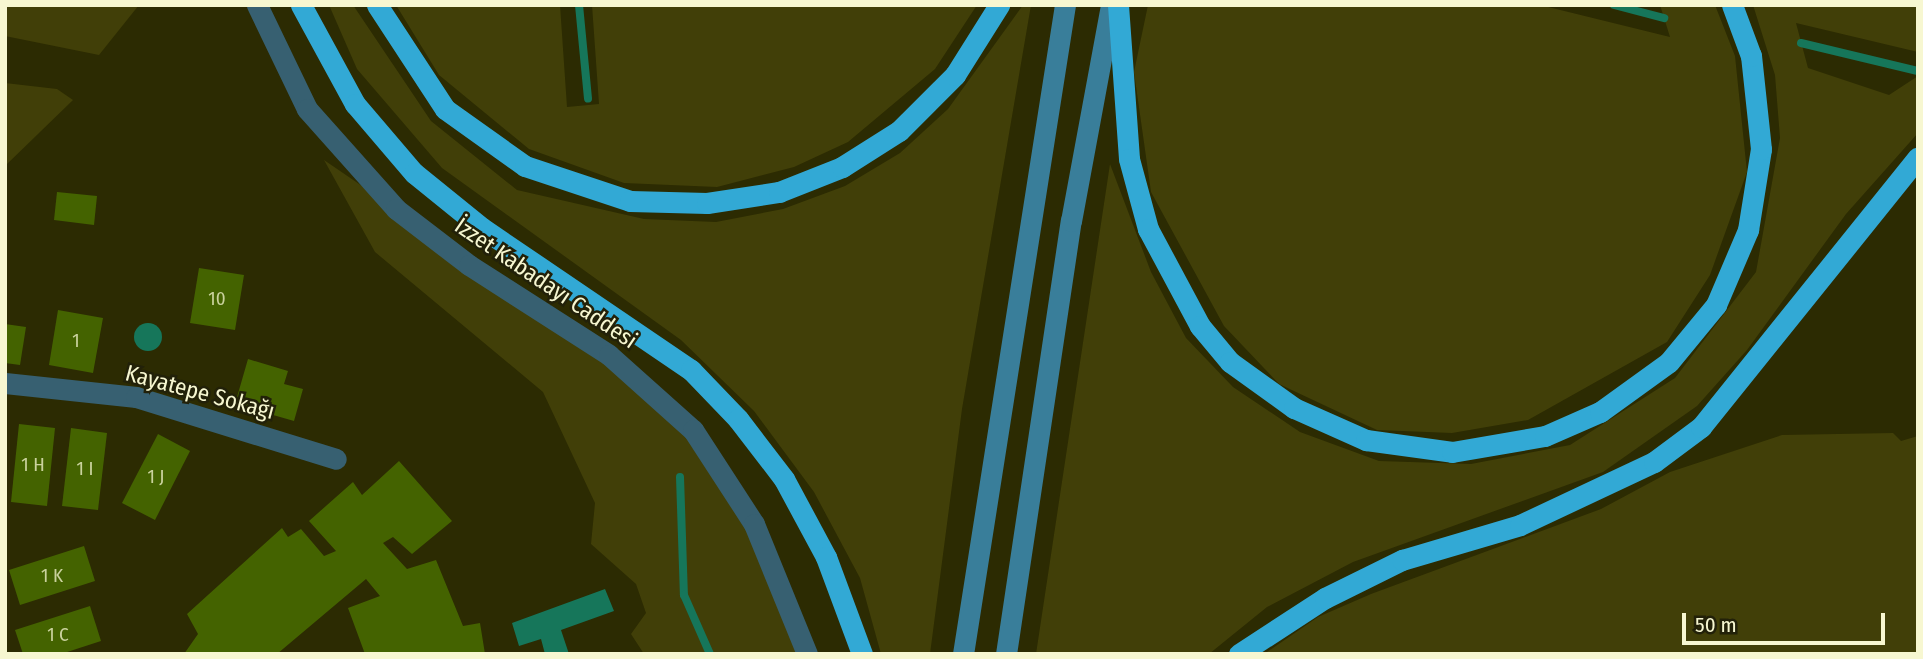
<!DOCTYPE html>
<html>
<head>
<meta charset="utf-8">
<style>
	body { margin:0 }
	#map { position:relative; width:1923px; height:659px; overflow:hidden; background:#2c2b02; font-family:"Fira Sans Condensed",sans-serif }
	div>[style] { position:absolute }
	.green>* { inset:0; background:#413f08 }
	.water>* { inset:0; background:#16765a }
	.round { border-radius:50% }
	.stream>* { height:8px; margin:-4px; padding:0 4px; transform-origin:4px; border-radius:4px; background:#16765a }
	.building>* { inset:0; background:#446300 }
	.minor>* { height:21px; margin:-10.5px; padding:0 10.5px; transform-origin:10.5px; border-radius:10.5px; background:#376071 }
	.tertiary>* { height:21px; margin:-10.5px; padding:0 10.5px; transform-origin:10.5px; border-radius:10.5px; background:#376071 }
	.secondary>* { height:21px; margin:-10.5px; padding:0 10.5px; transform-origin:10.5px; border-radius:10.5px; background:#397e9a }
	.motorway>* { height:21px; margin:-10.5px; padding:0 10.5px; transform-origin:10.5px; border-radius:10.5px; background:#32a9d5 }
	span { translate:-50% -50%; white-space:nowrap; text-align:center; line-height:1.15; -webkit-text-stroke:5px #222109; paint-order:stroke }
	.number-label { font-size:19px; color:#cad29d }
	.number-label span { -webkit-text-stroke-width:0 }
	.street-label { font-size:23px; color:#f7f7d1 }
	.frame { position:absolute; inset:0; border:7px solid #f7f7d1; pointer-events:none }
	.scale { position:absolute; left:1682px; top:613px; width:203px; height:32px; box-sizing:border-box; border:4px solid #f7f7d1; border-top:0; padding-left:9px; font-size:21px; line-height:24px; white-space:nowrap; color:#f7f7d1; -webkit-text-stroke:5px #222109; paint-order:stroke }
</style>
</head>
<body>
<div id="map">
	<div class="green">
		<div style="clip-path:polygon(5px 5px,139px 5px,99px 55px,5px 36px)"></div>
		<div style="clip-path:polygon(329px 5px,353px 5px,431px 121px,517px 190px,644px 219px,716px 222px,783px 209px,845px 186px,900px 153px,948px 109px,1023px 5px,1031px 5px,962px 409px,930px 654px,881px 654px,860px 578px,814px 492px,754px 411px,681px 340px,442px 168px,357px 69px)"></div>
		<div style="clip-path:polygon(396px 5px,560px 5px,567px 107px,599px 104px,592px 5px,977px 5px,935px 69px,848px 142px,794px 167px,717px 187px,624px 183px,529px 149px,439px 75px)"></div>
		<div style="clip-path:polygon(1148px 5px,1540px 5px,1670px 37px,1660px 5px,1715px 5px,1735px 56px,1747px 172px,1710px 275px,1667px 342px,1528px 420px,1452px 433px,1377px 430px,1279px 384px,1224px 326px,1151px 192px,1134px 72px)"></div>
		<div style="clip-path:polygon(1753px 5px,1918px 5px,1918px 52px,1796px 23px,1808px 68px,1889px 95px,1918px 76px,1918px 133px,1846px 214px,1747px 350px,1697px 406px,1603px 472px,1353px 562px,1267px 607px,1209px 654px,1036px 654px,1110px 164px,1151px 272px,1186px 338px,1233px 387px,1300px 432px,1379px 461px,1471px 464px,1570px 445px,1675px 378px,1756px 272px,1780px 138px,1775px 75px)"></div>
		<div style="clip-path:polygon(5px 83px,57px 89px,73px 100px,5px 166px)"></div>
		<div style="clip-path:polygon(324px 160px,593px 344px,675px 408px,739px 499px,798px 654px,644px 654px,631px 634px,646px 613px,636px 584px,591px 544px,595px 503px,543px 392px,375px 252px)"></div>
		<div style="clip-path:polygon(1893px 433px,1901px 441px,1918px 436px,1918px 654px,1264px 654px,1318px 617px,1371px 594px,1601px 509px,1670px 472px,1782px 435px)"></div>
	</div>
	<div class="water">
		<div class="round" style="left:134px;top:323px;width:28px;height:28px"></div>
		<div style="clip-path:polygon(605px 589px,614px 611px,561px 630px,569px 654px,545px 654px,541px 639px,519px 646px,512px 623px)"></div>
	</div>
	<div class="stream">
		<div style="left:579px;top:5px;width:94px;rotate:84.5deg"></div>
		<div style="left:1614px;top:5px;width:52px;rotate:14.6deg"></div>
		<div style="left:1801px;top:43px;width:120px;rotate:13.5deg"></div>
		<div style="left:680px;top:477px;width:118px;rotate:88.1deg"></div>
		<div style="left:684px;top:595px;width:64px;rotate:66.2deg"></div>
	</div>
	<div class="building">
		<div style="clip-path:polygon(57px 192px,97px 196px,94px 225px,54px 220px)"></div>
		<div style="clip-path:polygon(199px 268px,244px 275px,235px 330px,190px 323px)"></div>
		<div style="clip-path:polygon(58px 310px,103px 318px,93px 373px,49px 365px)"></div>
		<div style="clip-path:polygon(5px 324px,26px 327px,20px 365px,5px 363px)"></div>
		<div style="clip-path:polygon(248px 359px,288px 371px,284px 384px,303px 389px,294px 421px,235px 404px)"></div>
		<div style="clip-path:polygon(19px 424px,55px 428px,47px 506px,11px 502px)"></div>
		<div style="clip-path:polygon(71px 428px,107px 433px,98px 510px,62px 506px)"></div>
		<div style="clip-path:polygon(158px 434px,190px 451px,155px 520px,122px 503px)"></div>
		<div style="clip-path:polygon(399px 461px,452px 521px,412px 554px,393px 537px,383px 543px,407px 569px,436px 560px,463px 626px,480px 623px,485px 654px,365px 654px,348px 608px,380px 596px,366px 579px,277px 654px,184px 654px,198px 634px,187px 614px,282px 528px,288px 537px,301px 529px,324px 556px,336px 551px,309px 521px,353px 482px,362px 495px)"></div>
		<div style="clip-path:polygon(84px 546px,95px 581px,20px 605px,9px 570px)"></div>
		<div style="clip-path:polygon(90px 606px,101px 641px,61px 654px,23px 654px,15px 630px)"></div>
	</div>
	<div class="minor">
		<div style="left:5px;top:383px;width:132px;rotate:6.1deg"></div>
		<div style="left:136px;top:397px;width:209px;rotate:17.2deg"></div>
	</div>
	<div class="tertiary">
		<div style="left:257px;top:5px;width:115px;rotate:64.3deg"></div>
		<div style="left:307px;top:109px;width:134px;rotate:48.3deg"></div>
		<div style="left:396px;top:209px;width:92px;rotate:37.5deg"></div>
		<div style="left:469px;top:265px;width:166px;rotate:32.7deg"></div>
		<div style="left:609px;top:355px;width:113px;rotate:41.8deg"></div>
		<div style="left:693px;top:430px;width:112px;rotate:57deg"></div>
		<div style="left:754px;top:524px;width:140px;rotate:67.8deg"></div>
	</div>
	<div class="secondary">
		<div style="left:963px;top:654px;width:657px;rotate:-81.07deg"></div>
		<div style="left:1006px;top:654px;width:438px;rotate:-81.5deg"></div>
		<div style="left:1071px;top:221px;width:220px;rotate:-79.5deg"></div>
	</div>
	<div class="motorway">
		<div style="left:301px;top:5px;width:113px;rotate:61.4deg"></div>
		<div style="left:355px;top:104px;width:91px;rotate:49.5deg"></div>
		<div style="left:414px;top:173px;width:87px;rotate:39deg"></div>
		<div style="left:482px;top:228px;width:253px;rotate:34.2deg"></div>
		<div style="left:691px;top:370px;width:68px;rotate:46.2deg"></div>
		<div style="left:738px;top:419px;width:76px;rotate:52.5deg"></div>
		<div style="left:784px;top:479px;width:89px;rotate:61.7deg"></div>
		<div style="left:826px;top:557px;width:103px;rotate:69.6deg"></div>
		<div style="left:377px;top:5px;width:124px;rotate:56.8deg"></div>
		<div style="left:445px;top:109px;width:98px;rotate:35.5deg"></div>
		<div style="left:525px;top:166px;width:111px;rotate:18.4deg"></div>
		<div style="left:630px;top:201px;width:77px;rotate:1.5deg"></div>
		<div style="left:707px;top:203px;width:73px;rotate:-8.7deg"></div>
		<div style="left:779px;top:192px;width:68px;rotate:-21.6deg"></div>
		<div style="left:842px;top:167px;width:67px;rotate:-32.3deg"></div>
		<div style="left:899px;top:131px;width:79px;rotate:-45deg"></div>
		<div style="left:955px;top:75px;width:83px;rotate:-57.8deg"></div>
		<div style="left:1118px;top:5px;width:154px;rotate:85.9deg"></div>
		<div style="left:1129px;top:159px;width:73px;rotate:74.8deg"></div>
		<div style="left:1148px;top:229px;width:110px;rotate:61.8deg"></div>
		<div style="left:1200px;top:326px;width:47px;rotate:50.2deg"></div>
		<div style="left:1230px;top:362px;width:79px;rotate:35.7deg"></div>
		<div style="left:1294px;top:408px;width:79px;rotate:24deg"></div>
		<div style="left:1366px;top:440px;width:87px;rotate:7.9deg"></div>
		<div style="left:1452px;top:452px;width:94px;rotate:-9.8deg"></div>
		<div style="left:1545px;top:436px;width:60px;rotate:-23.6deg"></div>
		<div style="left:1600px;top:412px;width:85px;rotate:-35.9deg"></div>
		<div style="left:1669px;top:362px;width:74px;rotate:-50.5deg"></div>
		<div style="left:1716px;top:305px;width:82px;rotate:-66.9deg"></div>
		<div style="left:1748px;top:230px;width:82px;rotate:-80.9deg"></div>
		<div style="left:1761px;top:149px;width:94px;rotate:-96.1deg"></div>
		<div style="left:1751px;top:56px;width:54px;rotate:-110.4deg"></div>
		<div style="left:1239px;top:654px;width:103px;rotate:-33.1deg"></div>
		<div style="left:1325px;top:598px;width:86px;rotate:-26.3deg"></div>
		<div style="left:1402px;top:560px;width:123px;rotate:-16.5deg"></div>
		<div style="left:1520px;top:525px;width:148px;rotate:-25.2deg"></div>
		<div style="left:1654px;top:462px;width:59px;rotate:-36.7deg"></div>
		<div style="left:1701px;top:427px;width:346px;rotate:-51.2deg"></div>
	</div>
	<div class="number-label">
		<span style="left:217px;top:299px">10</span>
		<span style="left:76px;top:341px">1</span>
		<span style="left:33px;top:465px">1 H</span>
		<span style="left:85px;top:469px">1 I</span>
		<span style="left:156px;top:477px">1 J</span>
		<span style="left:52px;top:576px">1 K</span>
		<span style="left:58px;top:635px">1 C</span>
	</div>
	<div class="street-label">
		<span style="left:546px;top:283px;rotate:34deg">İzzet Kabadayı Caddesi</span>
		<span style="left:200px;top:392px;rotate:15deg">Kayatepe Sokağı</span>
	</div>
	<div class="frame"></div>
	<div class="scale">50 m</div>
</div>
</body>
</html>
